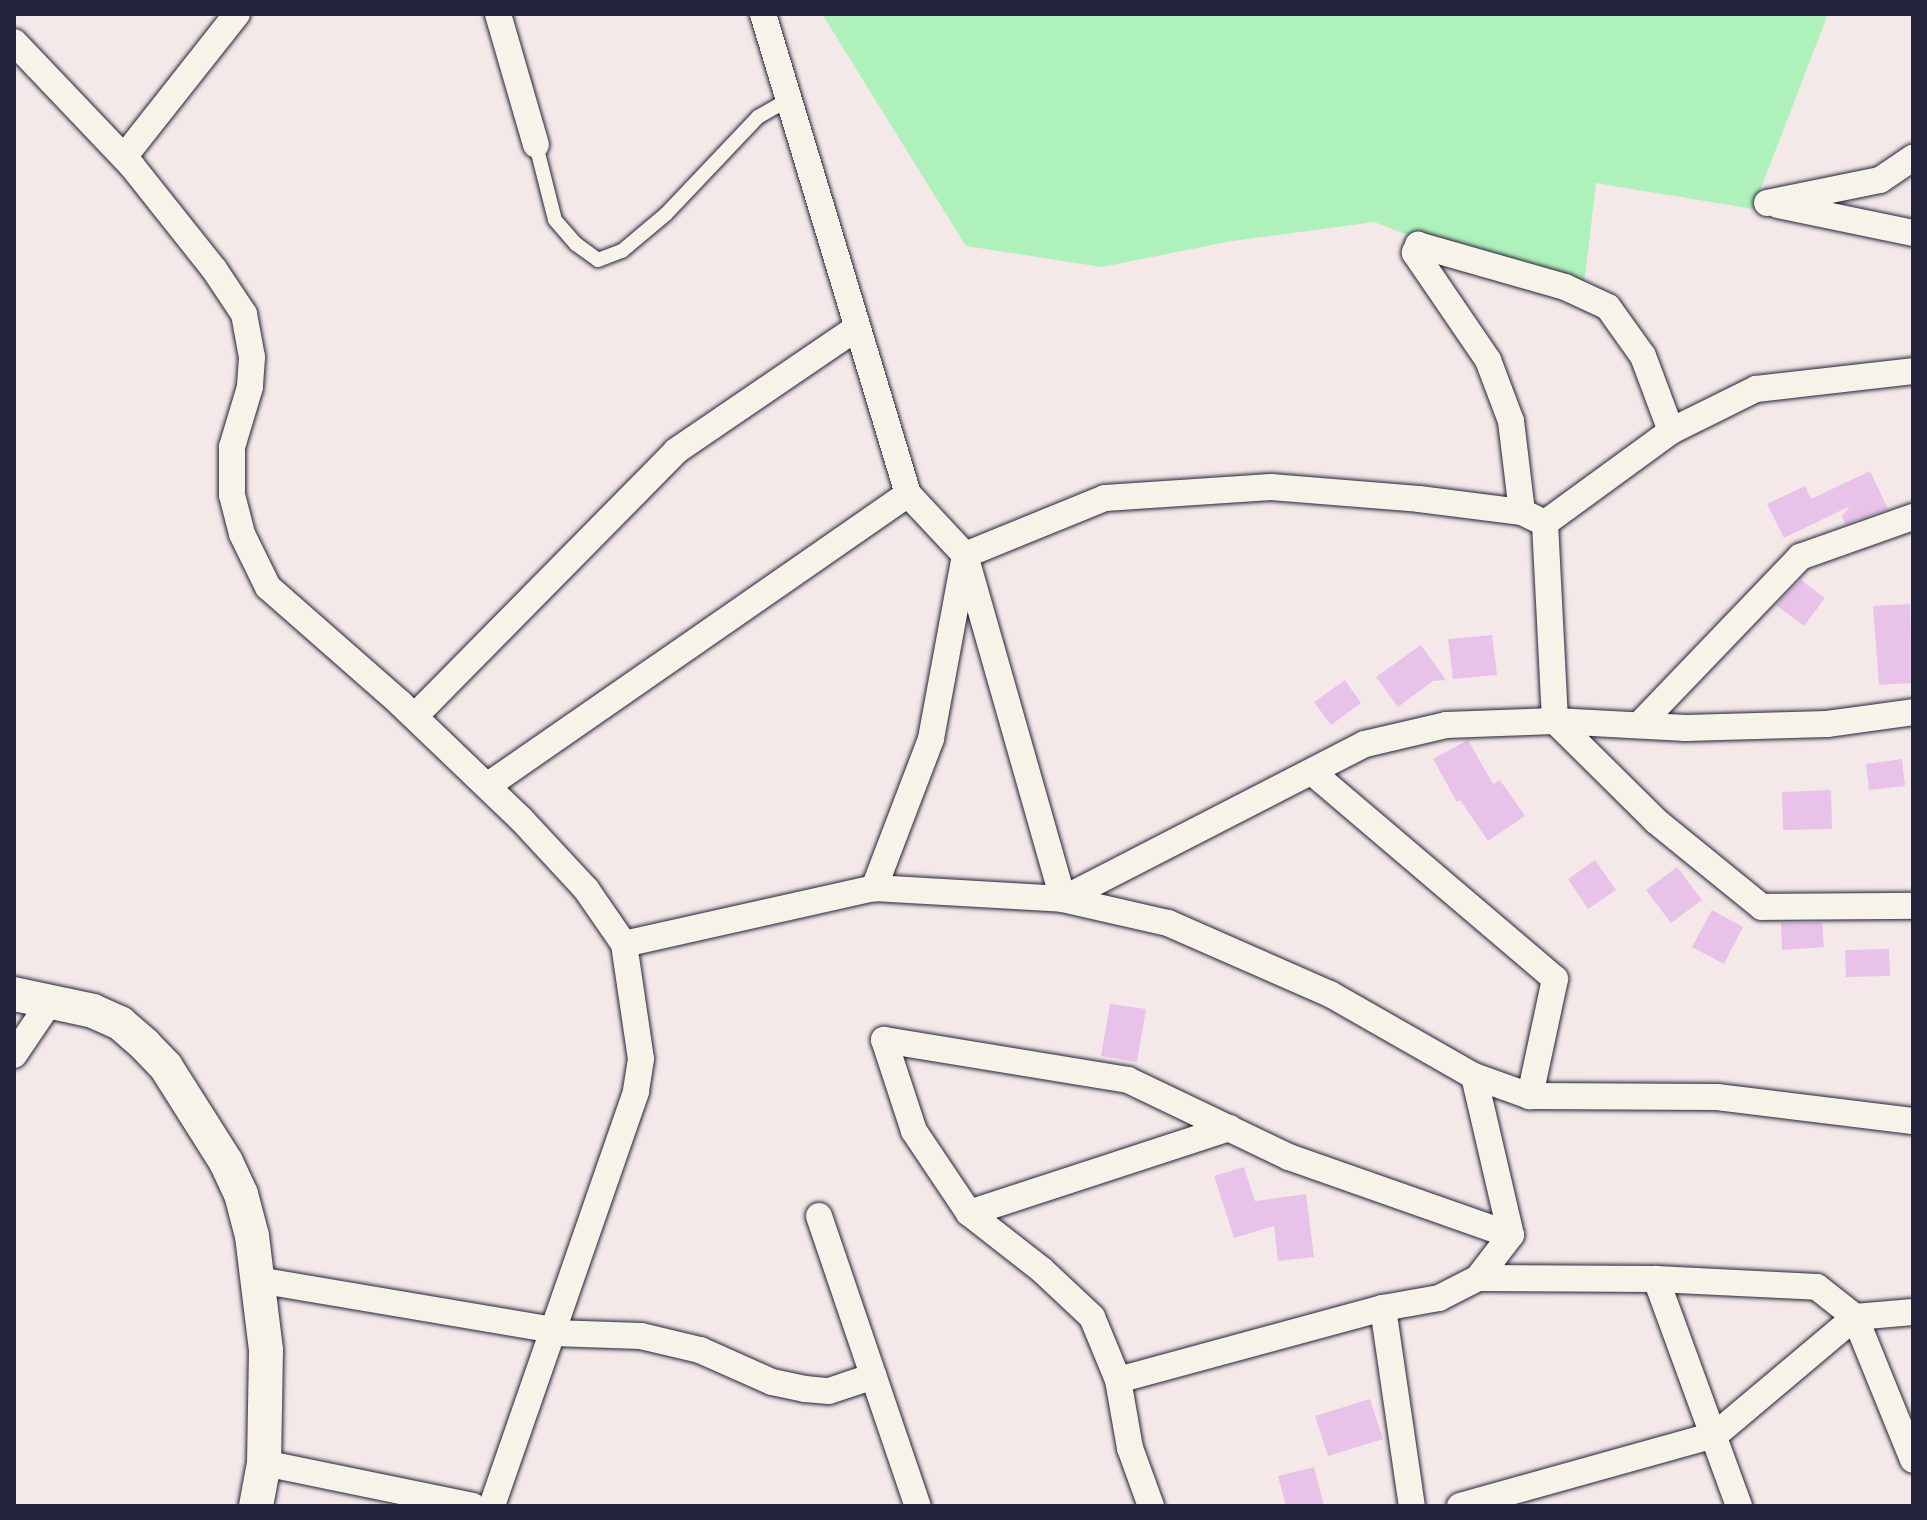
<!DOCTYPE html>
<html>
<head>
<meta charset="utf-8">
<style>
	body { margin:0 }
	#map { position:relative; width:1927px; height:1520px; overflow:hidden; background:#f4e9e8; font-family:"Playpen Sans",sans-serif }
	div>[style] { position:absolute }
	.green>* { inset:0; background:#aff1ba }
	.building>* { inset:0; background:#e9c2ea }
	.roads { filter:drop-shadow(0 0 2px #22223b) drop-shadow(0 0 2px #22223b) }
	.service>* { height:14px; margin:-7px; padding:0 7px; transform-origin:7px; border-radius:7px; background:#f7f3e8 }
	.minor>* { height:26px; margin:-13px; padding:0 13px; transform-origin:13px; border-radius:13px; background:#f7f3e8 }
	.tertiary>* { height:34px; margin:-17px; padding:0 17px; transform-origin:17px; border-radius:17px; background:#f7f3e8 }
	span { translate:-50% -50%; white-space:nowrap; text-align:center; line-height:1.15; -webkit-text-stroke:7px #f7f3e8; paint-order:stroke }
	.frame { position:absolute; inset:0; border:16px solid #22223b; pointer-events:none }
</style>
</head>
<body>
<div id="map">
	<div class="green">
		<div style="clip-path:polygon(822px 14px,1828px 14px,1753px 209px,1596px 183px,1582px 302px,1374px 222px,1232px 241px,1102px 267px,966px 246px)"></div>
	</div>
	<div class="building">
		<div style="clip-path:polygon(1870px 471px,1888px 509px,1845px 524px,1842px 516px,1850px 506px,1784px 538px,1767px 504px,1805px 486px,1811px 499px)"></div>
		<div style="clip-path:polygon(1801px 580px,1825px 598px,1804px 626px,1776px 605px)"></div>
		<div style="clip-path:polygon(1910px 604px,1912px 683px,1879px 685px,1873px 606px)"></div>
		<div style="clip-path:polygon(1492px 635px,1497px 675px,1453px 679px,1448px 639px)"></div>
		<div style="clip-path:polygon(1421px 645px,1446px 680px,1433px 681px,1398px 707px,1376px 677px)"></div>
		<div style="clip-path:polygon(1345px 680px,1361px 703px,1331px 725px,1314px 702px)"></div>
		<div style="clip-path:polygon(1468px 740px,1493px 784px,1500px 780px,1525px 816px,1488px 841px,1460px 800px,1457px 802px,1433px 759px)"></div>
		<div style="clip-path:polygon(1902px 759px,1905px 786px,1869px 790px,1866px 764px)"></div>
		<div style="clip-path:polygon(1831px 790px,1832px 829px,1783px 830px,1782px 792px)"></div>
		<div style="clip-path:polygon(1595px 860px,1616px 890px,1588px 909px,1568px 879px)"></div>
		<div style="clip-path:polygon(1677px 867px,1702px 900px,1671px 923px,1646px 890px)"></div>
		<div style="clip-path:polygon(1712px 910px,1743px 927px,1724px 964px,1692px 947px)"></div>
		<div style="clip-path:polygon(1781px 923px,1822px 923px,1824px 947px,1782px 950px)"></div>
		<div style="clip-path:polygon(1889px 949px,1890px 976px,1846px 977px,1845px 950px)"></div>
		<div style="clip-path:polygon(1110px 1004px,1146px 1009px,1137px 1062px,1101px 1056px)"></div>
		<div style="clip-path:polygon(1244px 1167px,1255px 1201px,1306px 1194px,1314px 1257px,1278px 1261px,1274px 1226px,1234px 1238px,1214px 1176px)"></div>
		<div style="clip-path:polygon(1370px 1399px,1383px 1439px,1328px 1456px,1315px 1416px)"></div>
		<div style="clip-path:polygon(1314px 1467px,1324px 1506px,1286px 1506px,1278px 1476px)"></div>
	</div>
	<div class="roads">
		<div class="service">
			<div style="left:536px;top:145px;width:77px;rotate:75.8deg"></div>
			<div style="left:555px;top:220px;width:32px;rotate:49deg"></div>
			<div style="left:576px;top:244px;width:27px;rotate:36deg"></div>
			<div style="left:598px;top:260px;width:26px;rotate:-21deg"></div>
			<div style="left:622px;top:251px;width:57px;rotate:-40.1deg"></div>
			<div style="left:666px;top:214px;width:134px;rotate:-46.5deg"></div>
			<div style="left:758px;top:117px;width:34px;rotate:-30deg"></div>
		</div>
		<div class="minor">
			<div style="left:498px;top:14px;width:136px;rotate:73.8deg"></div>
			<div style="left:763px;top:14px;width:501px;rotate:73.19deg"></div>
			<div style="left:908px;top:494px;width:83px;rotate:46.9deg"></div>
			<div style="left:965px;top:555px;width:187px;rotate:100.5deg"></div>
			<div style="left:931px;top:739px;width:160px;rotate:110.9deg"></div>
			<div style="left:14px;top:42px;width:171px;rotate:46.4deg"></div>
			<div style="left:132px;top:166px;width:132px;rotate:51.5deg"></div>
			<div style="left:214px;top:269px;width:54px;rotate:56.3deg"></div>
			<div style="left:244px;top:314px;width:44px;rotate:79.5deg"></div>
			<div style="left:252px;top:357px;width:30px;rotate:94deg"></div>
			<div style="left:250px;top:387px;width:63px;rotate:106.7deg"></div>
			<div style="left:232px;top:447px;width:48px;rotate:90deg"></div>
			<div style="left:232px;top:495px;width:40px;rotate:75.6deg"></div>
			<div style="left:242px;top:534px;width:59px;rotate:63.9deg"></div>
			<div style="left:268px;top:587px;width:177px;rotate:41.3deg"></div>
			<div style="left:401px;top:704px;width:166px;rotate:43.8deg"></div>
			<div style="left:521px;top:819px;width:96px;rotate:47.1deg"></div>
			<div style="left:586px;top:889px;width:67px;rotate:55.4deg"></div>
			<div style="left:624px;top:944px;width:116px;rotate:81.6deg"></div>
			<div style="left:641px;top:1059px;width:33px;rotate:99deg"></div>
			<div style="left:636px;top:1092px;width:438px;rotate:109.2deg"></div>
			<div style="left:124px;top:157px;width:182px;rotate:-51.7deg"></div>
			<div style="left:1767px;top:203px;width:115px;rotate:-11.5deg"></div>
			<div style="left:1880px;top:180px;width:40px;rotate:-34deg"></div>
			<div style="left:1778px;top:205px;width:138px;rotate:11.7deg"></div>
			<div style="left:1522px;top:512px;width:92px;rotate:-96.9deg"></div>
			<div style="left:1511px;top:421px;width:65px;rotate:-110.7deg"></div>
			<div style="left:1488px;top:360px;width:130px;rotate:-124.3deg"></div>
			<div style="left:1415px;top:253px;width:9px;rotate:-69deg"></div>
			<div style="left:1418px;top:245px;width:153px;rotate:15.9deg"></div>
			<div style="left:1565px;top:287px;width:47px;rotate:24.9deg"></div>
			<div style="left:1608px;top:307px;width:60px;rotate:54.5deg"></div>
			<div style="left:1643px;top:356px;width:80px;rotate:69.5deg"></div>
			<div style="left:1545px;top:523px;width:198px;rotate:87.1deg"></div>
			<div style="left:1555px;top:721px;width:142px;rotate:44.7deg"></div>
			<div style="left:1656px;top:821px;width:136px;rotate:39.1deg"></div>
			<div style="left:1762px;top:907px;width:151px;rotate:-0.4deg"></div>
			<div style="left:1545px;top:523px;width:156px;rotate:-36.1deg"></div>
			<div style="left:1671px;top:431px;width:95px;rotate:-26.3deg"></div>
			<div style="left:1756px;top:389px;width:158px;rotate:-6.5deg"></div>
			<div style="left:415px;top:716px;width:372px;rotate:-45.4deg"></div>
			<div style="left:676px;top:451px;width:217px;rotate:-34.3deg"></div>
			<div style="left:1639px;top:725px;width:233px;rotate:-46.2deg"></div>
			<div style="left:1800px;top:557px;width:120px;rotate:-19.5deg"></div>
			<div style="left:1312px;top:772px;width:319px;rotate:40.4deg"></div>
			<div style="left:1555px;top:979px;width:120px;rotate:102.1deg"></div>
			<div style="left:487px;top:786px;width:512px;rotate:-34.74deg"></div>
			<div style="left:1063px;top:899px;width:358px;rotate:-105.9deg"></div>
			<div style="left:965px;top:555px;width:151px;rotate:-22.2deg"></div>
			<div style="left:1105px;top:498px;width:166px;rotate:-3.8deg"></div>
			<div style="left:1271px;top:487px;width:148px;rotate:4.6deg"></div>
			<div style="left:1419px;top:499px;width:104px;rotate:7.2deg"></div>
			<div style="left:1522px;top:512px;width:25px;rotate:26deg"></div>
			<div style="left:1063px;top:899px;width:339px;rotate:-27.2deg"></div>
			<div style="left:1365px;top:744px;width:83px;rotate:-13.2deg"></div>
			<div style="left:1446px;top:725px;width:109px;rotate:-2.1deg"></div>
			<div style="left:1555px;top:721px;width:131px;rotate:3.1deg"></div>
			<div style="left:1686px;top:728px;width:141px;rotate:-1.6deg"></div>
			<div style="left:1827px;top:724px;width:87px;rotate:-7.9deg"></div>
			<div style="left:624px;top:944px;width:256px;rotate:-12.6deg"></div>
			<div style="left:874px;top:888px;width:189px;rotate:3.3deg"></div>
			<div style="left:1063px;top:899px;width:108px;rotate:12.9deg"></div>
			<div style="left:1168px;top:923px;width:177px;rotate:23.7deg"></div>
			<div style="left:1330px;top:994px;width:166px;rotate:29.7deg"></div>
			<div style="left:1474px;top:1076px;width:59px;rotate:19.7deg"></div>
			<div style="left:1530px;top:1096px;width:187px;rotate:0.3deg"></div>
			<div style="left:1717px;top:1097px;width:197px;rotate:7deg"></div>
			<div style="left:14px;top:1055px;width:64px;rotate:-55.8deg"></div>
			<div style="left:969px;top:1213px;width:274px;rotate:-18.1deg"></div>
			<div style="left:819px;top:1216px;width:306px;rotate:71.2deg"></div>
			<div style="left:1478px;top:1278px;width:178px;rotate:0.3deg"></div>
			<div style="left:1656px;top:1279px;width:161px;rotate:2.8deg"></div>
			<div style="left:1817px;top:1287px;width:48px;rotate:38.3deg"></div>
			<div style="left:1855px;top:1317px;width:58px;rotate:-4.9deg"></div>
			<div style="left:1656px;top:1279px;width:242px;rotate:69.9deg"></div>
			<div style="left:258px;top:1280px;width:300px;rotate:9.6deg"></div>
			<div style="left:1383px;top:1308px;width:200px;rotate:81.7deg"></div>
			<div style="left:553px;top:1333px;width:88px;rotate:2deg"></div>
			<div style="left:641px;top:1336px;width:61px;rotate:13.3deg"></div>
			<div style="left:700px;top:1350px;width:79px;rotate:24deg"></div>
			<div style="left:772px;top:1382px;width:34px;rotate:12deg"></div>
			<div style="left:805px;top:1389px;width:24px;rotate:5deg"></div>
			<div style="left:829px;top:1391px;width:47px;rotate:-18.4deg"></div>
			<div style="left:1118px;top:1380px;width:275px;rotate:-15.2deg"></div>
			<div style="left:1383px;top:1308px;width:57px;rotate:-10.1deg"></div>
			<div style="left:1439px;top:1298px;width:44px;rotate:-27.1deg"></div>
			<div style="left:1478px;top:1278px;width:54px;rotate:-52.5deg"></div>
			<div style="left:1511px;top:1235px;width:163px;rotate:-103.1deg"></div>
			<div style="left:264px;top:1463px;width:213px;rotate:11.6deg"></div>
			<div style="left:1151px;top:1506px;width:62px;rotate:-109.9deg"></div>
			<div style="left:1130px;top:1448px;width:69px;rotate:-100deg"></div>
			<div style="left:1118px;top:1380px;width:68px;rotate:-112.4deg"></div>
			<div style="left:1092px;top:1317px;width:69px;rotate:-136.8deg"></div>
			<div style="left:1042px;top:1270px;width:93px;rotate:-142deg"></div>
			<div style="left:969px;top:1213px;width:99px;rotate:-123.9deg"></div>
			<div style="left:914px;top:1131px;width:96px;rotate:-108.2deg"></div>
			<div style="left:884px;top:1040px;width:247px;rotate:9.3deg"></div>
			<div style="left:1128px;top:1080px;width:178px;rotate:25.6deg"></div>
			<div style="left:1289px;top:1157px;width:235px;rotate:19.4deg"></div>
			<div style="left:1460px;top:1506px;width:265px;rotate:-15.6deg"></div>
			<div style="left:1715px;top:1435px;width:183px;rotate:-40.1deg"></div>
			<div style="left:1855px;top:1317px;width:154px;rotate:67.9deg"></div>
		</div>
		<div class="tertiary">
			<div style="left:14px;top:994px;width:81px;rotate:12.1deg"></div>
			<div style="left:93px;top:1011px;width:30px;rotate:24deg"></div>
			<div style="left:120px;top:1023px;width:33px;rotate:41deg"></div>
			<div style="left:145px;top:1045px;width:30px;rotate:46deg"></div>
			<div style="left:166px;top:1067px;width:112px;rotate:57.7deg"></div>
			<div style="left:226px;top:1162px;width:35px;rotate:65deg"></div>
			<div style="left:241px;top:1194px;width:43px;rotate:75.3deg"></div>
			<div style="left:252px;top:1236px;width:115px;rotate:83deg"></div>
			<div style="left:266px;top:1350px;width:113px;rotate:91deg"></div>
			<div style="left:264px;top:1463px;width:44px;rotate:100.5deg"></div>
		</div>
	</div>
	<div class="frame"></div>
</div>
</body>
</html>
